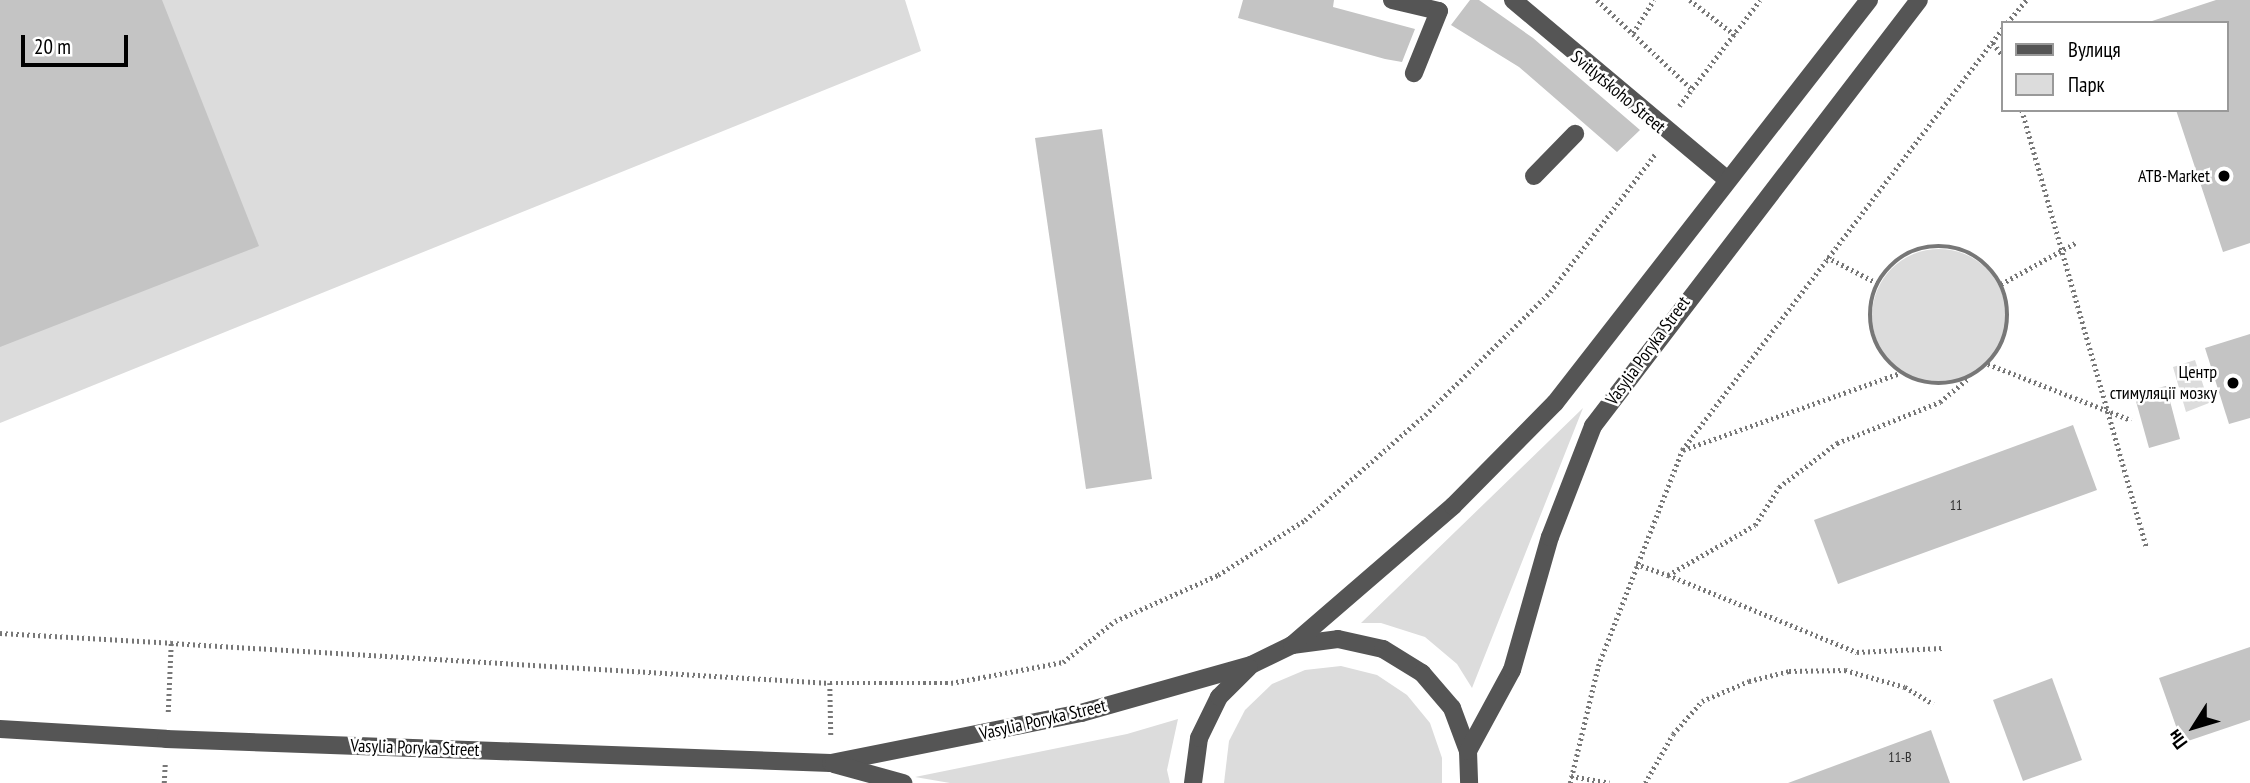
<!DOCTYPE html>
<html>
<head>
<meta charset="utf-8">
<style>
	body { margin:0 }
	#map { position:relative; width:2250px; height:783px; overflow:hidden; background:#fff; font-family:"PT Sans Narrow",sans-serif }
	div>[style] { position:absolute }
	.green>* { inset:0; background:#dcdcdc }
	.round { border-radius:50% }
	.building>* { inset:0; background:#c4c4c4 }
	.path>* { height:4.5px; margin-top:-2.25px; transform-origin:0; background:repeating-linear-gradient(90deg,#777 0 2px,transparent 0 5.5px) }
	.path>.ring { margin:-2.25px; padding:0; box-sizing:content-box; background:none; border:4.5px solid #777; border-radius:50% }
	.minor>* { height:18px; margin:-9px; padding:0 9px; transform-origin:9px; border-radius:9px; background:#555 }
	.dots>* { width:19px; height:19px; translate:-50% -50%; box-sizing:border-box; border:4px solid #fff; border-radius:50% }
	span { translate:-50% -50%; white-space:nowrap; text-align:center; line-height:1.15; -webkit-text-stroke:5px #fff; paint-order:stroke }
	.number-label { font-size:14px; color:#313131 }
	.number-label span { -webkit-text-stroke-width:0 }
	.street-label { font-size:18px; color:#000 }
	.poi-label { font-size:18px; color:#000 }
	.right { translate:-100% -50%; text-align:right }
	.legend { position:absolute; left:2001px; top:21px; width:228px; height:91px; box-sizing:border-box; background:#fff; border:2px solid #999; margin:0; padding:9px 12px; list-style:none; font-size:21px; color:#000 }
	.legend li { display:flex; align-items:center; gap:14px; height:35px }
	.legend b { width:35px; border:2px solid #999 }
	.north { position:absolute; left:2159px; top:692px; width:70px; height:70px; -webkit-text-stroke:5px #fff; paint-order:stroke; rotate:233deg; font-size:19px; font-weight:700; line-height:28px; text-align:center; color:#000 }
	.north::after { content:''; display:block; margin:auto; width:24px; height:32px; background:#000; clip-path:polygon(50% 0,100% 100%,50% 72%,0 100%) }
	.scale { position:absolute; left:21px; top:35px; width:107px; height:32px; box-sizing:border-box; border:4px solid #000; border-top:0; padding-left:9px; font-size:21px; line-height:24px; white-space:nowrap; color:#000; -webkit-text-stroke:5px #fff; paint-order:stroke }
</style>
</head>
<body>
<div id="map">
	<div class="green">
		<div style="clip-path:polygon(0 0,905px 0,921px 51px,0 423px)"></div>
		<div class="round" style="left:1872px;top:249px;width:134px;height:134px"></div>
		<div style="clip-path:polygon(2195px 360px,2209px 403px,2186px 412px,2173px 367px)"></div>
		<div style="clip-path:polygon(1583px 408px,1472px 688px,1457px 664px,1425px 637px,1381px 623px,1361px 623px)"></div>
		<div style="clip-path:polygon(1341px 666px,1377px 675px,1407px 695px,1430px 723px,1442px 758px,1442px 783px,1224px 783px,1229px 741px,1245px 710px,1272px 684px,1305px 670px)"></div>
		<div style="clip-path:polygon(1178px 719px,1167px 770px,1170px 783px,950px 783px,915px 777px,1127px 734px)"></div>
	</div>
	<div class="building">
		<div style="clip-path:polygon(0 0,162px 0,259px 246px,0 347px)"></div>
		<div style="clip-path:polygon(1243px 0,1334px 0,1333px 7px,1415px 29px,1402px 62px,1385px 59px,1238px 18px)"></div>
		<div style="clip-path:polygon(1470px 0,1479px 0,1533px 38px,1640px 130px,1617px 152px,1519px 67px,1451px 25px)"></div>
		<div style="clip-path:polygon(2216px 0,2250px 0,2250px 243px,2223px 252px,2176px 110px,2227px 110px,2227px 23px,2149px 22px)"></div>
		<div style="clip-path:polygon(1102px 129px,1152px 479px,1086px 489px,1035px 138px)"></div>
		<div style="clip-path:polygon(2250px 334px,2250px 418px,2229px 424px,2205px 348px)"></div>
		<div style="clip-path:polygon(2166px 386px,2180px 439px,2149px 448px,2134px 394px)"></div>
		<div style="clip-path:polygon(2073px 425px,2097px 490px,1838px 584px,1814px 520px)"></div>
		<div style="clip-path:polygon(2250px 647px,2250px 720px,2182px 743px,2159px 678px)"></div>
		<div style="clip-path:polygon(2052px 678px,2082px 760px,2023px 781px,1993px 700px)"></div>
		<div style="clip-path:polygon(1931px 730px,1950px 783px,1788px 783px)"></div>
	</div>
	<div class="path">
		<div style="left:1597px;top:0;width:132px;rotate:43.2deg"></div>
		<div style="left:1690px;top:0;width:57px;rotate:37.9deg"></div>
		<div style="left:2007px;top:23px;width:30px;rotate:-50deg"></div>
		<div style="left:1633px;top:33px;width:39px;rotate:-58deg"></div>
		<div style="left:1993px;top:43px;width:16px;rotate:52deg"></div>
		<div style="left:1679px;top:106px;width:133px;rotate:-52.6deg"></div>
		<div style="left:2022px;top:110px;width:455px;rotate:74.1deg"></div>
		<div class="ring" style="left:1870px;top:246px;width:133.5px;height:133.5px"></div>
		<div style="left:1827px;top:257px;width:56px;rotate:27.5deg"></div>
		<div style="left:2001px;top:284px;width:87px;rotate:-28.9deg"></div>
		<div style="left:1988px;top:364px;width:154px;rotate:21.4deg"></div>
		<div style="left:1683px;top:450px;width:230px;rotate:-19.5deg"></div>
		<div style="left:1636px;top:564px;width:34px;rotate:19deg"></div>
		<div style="left:1668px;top:575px;width:100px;rotate:-29.9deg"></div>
		<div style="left:1755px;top:525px;width:45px;rotate:-57.7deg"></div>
		<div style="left:1779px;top:487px;width:73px;rotate:-37.2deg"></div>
		<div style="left:1837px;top:443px;width:111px;rotate:-21.7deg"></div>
		<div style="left:1940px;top:402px;width:38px;rotate:-40deg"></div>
		<div style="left:1668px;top:575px;width:204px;rotate:22.2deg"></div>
		<div style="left:1857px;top:652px;width:85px;rotate:-2.7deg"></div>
		<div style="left:0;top:633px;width:171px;rotate:3.3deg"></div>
		<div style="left:830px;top:683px;width:54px;rotate:88.9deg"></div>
		<div style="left:168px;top:712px;width:69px;rotate:-87.5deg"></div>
		<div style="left:171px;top:643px;width:660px;rotate:3.47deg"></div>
		<div style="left:830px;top:683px;width:121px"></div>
		<div style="left:951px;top:683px;width:114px;rotate:-10.6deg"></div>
		<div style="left:1063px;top:662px;width:66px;rotate:-38.3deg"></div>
		<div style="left:1115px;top:621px;width:113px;rotate:-24.1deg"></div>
		<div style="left:1218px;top:575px;width:103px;rotate:-32.3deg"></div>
		<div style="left:1305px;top:520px;width:159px;rotate:-41.2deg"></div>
		<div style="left:1425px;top:415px;width:175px;rotate:-44.5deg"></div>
		<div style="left:1550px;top:292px;width:175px;rotate:-52.7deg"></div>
		<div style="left:1571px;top:776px;width:39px;rotate:10deg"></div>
		<div style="left:164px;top:783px;width:20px;rotate:-87deg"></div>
		<div style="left:1570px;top:783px;width:120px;rotate:-76.5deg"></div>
		<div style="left:1598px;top:666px;width:232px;rotate:-68.7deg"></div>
		<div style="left:1682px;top:450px;width:530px;rotate:-52.74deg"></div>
		<div style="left:1645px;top:783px;width:56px;rotate:-60.3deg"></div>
		<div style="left:1673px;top:734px;width:44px;rotate:-48.7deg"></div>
		<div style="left:1702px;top:701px;width:51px;rotate:-23.1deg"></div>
		<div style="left:1749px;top:681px;width:41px;rotate:-14deg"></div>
		<div style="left:1789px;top:671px;width:56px;rotate:-1deg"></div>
		<div style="left:1845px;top:670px;width:62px;rotate:15.8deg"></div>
		<div style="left:1905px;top:687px;width:33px;rotate:31deg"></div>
	</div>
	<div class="minor">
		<div style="left:1392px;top:0;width:48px;rotate:13.2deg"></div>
		<div style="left:1439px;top:11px;width:67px;rotate:112deg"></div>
		<div style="left:1513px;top:0;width:278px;rotate:40deg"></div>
		<div style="left:1534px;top:176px;width:59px;rotate:-45.7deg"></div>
		<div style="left:1292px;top:645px;width:46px;rotate:-7.4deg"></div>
		<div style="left:1338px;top:639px;width:46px;rotate:12.5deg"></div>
		<div style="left:1383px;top:649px;width:46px;rotate:31.6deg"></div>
		<div style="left:1422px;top:673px;width:46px;rotate:49.4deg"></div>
		<div style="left:1452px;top:708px;width:46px;rotate:69.6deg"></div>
		<div style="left:1468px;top:751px;width:32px;rotate:88deg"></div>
		<div style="left:0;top:729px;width:166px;rotate:3.4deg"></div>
		<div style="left:166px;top:739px;width:665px;rotate:2.07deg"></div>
		<div style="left:831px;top:763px;width:255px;rotate:-11.3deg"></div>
		<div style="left:1081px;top:713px;width:177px;rotate:-15.8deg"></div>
		<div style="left:1251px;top:665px;width:46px;rotate:-26deg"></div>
		<div style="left:1292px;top:645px;width:213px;rotate:-40.8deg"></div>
		<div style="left:1453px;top:506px;width:145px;rotate:-45.3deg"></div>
		<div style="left:1555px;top:403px;width:511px;rotate:-52.08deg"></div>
		<div style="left:1468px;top:751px;width:92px;rotate:-61.5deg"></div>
		<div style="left:1512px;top:670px;width:138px;rotate:-74.1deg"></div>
		<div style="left:1550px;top:537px;width:119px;rotate:-68.8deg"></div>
		<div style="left:1593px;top:426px;width:536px;rotate:-52.57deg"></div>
		<div style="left:834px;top:764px;width:72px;rotate:15.4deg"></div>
		<div style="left:1193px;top:783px;width:45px;rotate:-82.4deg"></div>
		<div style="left:1199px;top:738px;width:46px;rotate:-64deg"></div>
		<div style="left:1219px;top:697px;width:42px;rotate:-45deg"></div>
	</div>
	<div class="dots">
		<div style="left:2224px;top:176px;background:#000"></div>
		<div style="left:2233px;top:383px;background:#000"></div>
	</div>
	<div class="number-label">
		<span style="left:1956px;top:505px">11</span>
		<span style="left:1900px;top:757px">11-В</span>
	</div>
	<div class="street-label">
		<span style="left:1618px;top:92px;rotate:40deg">Svitlytskoho Street</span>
		<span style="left:1648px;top:351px;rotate:-54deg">Vasylia Poryka Street</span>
		<span style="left:1043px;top:720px;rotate:-13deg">Vasylia Poryka Street</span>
		<span style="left:415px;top:748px;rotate:2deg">Vasylia Poryka Street</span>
	</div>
	<div class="poi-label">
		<span class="right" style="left:2210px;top:176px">ATB-Market</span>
		<span class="right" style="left:2217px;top:383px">Центр<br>стимуляції мозку</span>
	</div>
	<ul class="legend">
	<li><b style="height:9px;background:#555"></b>Вулиця</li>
	<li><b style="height:19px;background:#dcdcdc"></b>Парк</li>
	</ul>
	<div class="north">Пн</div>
	<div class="scale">20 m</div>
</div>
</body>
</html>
